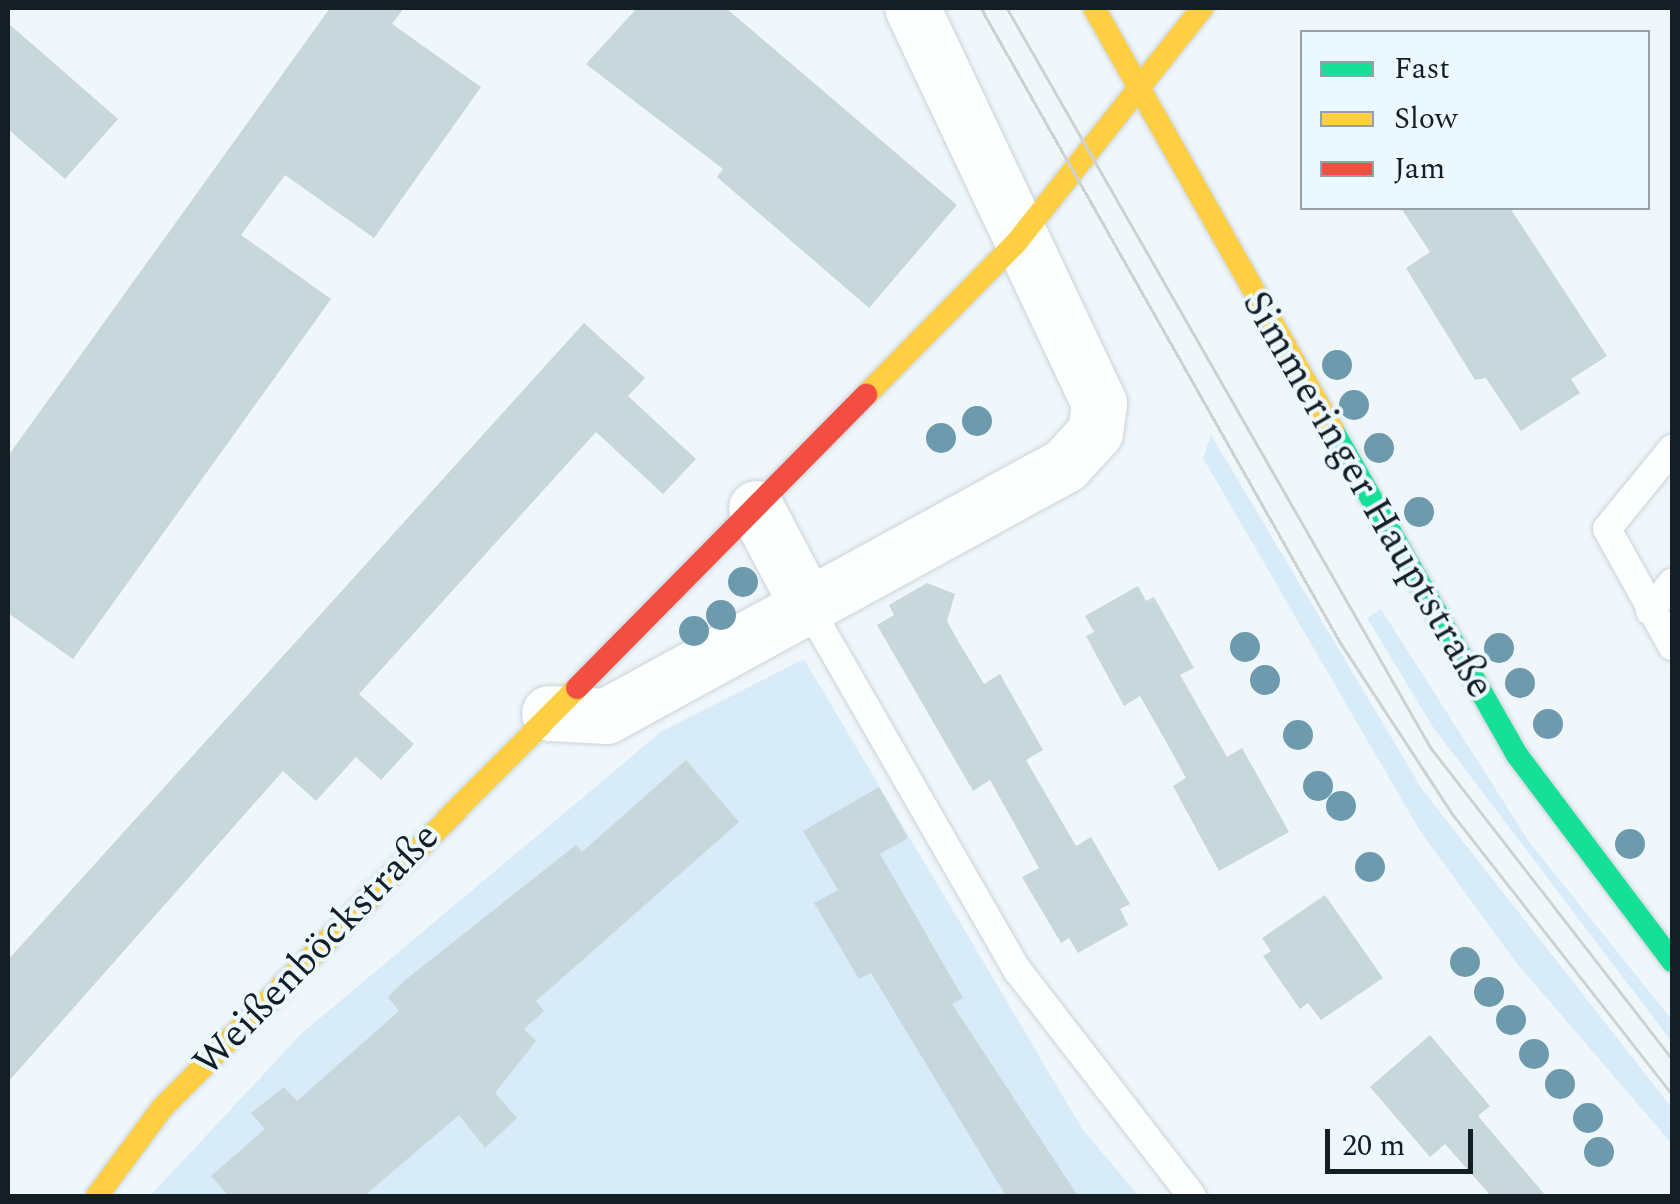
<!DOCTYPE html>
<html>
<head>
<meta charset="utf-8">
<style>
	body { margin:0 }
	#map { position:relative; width:1680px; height:1204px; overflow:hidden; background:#f0f7fb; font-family:Spectral,serif }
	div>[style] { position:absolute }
	.green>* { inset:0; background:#d7ecf8 }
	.building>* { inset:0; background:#c7d7db }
	.roads { filter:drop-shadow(0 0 2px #cad3d8) drop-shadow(0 0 2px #cad3d8) }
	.lane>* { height:28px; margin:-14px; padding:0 14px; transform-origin:14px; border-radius:14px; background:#fdfefe }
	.street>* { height:55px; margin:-27.5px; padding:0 27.5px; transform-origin:27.5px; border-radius:27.5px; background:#fdfefe }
	.fast>* { height:22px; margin:-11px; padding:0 11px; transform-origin:11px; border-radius:11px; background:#16e098 }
	.slow>* { height:22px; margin:-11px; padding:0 11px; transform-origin:11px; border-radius:11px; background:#ffcf43 }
	.jam>* { height:22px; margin:-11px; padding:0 11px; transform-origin:11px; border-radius:11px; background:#f24e42 }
	.tram>* { height:2.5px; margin:-1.25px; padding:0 1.25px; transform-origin:1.25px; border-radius:1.25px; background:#ced1d2 }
	.trees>* { width:30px; height:30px; margin:-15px; border-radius:50%; background:#6d9aac }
	span { translate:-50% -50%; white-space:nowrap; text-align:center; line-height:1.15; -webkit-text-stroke:8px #ecf8ff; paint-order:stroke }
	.street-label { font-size:40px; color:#131f25 }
	.frame { position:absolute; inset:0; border:10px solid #131f25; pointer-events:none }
	.legend { position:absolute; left:1300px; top:30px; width:350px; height:180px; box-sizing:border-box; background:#ecf8ff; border:2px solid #95a1a8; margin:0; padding:12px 18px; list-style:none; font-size:30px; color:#131f25 }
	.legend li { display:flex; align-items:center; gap:20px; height:50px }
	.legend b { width:50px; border:2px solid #95a1a8 }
	.scale { position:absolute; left:1325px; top:1129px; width:148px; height:45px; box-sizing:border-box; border:5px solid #131f25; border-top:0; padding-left:12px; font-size:30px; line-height:35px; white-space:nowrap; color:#131f25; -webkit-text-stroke:8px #ecf8ff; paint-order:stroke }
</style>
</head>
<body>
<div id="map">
	<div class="green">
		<div style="clip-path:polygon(1211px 435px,1422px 789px,1672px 1108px,1672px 1144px,1515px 961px,1420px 831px,1203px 458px)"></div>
		<div style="clip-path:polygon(1381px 609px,1530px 843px,1672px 1020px,1672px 1042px,1433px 727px,1367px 618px)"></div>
		<div style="clip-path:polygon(804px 659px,1083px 1130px,1139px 1196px,150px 1196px,301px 1034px,662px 731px)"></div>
	</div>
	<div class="building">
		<div style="clip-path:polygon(330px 8px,404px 8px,392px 24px,481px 87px,374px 238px,285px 175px,241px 235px,331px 299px,73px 659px,8px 613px,8px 456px)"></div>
		<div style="clip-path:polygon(637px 8px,726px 8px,957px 205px,869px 308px,717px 177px,723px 169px,586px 64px)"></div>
		<div style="clip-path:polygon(8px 23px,118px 119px,65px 179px,8px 129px)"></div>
		<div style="clip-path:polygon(1401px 208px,1510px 208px,1607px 356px,1571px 379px,1580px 393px,1521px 431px,1486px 378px,1475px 380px,1406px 268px,1430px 252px)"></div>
		<div style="clip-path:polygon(584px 323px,645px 378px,628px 396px,696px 459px,663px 494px,596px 432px,359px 694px,414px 744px,381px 780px,356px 757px,316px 801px,283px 771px,8px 1082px,8px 960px)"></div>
		<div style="clip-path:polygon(927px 583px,955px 594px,947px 621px,958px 641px,984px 684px,1000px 674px,1043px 750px,1026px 760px,1076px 846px,1091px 837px,1130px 904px,1120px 909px,1128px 925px,1078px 953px,1069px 938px,1061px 943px,1022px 877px,1039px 868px,990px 780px,973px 791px,877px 625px,894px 615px,889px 605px)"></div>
		<div style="clip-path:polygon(1138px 586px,1146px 601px,1154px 597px,1194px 668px,1180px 675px,1227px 757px,1242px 748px,1289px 832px,1219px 871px,1173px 786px,1186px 778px,1164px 738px,1140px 696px,1124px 706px,1086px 636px,1094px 632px,1085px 616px)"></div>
		<div style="clip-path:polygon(686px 760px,739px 822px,536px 1001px,544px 1011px,524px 1029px,536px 1041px,495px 1093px,517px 1118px,485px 1148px,459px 1115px,364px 1196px,229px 1196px,211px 1176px,265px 1129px,251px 1113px,284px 1087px,297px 1101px,399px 1011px,388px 997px,404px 981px,576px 845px,582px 852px)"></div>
		<div style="clip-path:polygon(879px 787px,908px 838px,880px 854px,963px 998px,952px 1004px,1078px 1196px,1006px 1196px,871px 973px,859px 979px,814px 903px,838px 890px,803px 831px)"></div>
		<div style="clip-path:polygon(1325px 895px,1383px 978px,1321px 1020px,1308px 1003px,1300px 1009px,1263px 956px,1271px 951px,1262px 938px)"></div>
		<div style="clip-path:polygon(1430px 1035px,1490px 1106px,1478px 1116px,1546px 1196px,1491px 1196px,1445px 1144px,1430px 1157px,1370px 1087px)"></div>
	</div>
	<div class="roads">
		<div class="lane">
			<div style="left:1672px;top:449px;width:103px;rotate:129.1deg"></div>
			<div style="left:1607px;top:529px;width:134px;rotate:60.9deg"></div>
			<div style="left:810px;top:610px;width:417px;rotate:60.1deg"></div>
			<div style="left:1018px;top:971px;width:284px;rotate:52.3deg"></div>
			<div style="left:1650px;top:611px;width:36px;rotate:-52deg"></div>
		</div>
		<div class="street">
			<div style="left:756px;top:508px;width:115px;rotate:62.1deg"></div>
			<div style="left:549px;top:713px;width:57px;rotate:3deg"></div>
			<div style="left:606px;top:716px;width:523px;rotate:-28.67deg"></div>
			<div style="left:1065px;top:465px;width:45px;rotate:-47.7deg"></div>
			<div style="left:1095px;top:432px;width:29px;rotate:-82deg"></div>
			<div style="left:1099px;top:403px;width:437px;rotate:-115.3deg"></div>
		</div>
		<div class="fast">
			<div style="left:1333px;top:431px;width:373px;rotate:60.4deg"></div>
			<div style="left:1517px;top:755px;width:258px;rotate:53deg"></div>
		</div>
		<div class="slow">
			<div style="left:1094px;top:8px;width:486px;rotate:60.5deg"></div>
			<div style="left:866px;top:395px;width:214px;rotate:-45.4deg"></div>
			<div style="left:1016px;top:243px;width:300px;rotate:-51.6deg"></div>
			<div style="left:97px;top:1196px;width:109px;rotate:-53.5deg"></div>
			<div style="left:162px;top:1108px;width:590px;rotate:-45.34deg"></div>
		</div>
		<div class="jam">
			<div style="left:577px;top:688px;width:412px;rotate:-45.4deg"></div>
		</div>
	</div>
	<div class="tram">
		<div style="left:981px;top:8px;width:729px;rotate:60.48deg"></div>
		<div style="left:1340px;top:642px;width:208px;rotate:56.8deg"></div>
		<div style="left:1454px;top:816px;width:353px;rotate:51.9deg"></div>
		<div style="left:1007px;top:8px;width:853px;rotate:60.19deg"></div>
		<div style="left:1431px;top:748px;width:393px;rotate:52.2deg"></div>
	</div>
	<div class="trees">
		<div style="left:1337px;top:365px"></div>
		<div style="left:1354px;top:405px"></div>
		<div style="left:977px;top:421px"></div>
		<div style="left:941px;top:438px"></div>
		<div style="left:1379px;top:448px"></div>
		<div style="left:1419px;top:512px"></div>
		<div style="left:743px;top:582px"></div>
		<div style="left:721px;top:615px"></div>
		<div style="left:694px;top:631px"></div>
		<div style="left:1245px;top:647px"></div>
		<div style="left:1499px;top:648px"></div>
		<div style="left:1265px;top:680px"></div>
		<div style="left:1520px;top:683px"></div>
		<div style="left:1548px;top:724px"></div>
		<div style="left:1298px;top:735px"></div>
		<div style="left:1318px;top:786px"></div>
		<div style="left:1341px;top:806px"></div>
		<div style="left:1630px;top:844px"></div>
		<div style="left:1370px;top:867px"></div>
		<div style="left:1465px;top:962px"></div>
		<div style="left:1489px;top:992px"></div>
		<div style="left:1511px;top:1020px"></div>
		<div style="left:1534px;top:1054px"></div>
		<div style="left:1560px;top:1084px"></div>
		<div style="left:1588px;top:1118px"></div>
		<div style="left:1599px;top:1152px"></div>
	</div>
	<div class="street-label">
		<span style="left:1367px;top:495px;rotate:60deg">Simmeringer Hauptstraße</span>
		<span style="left:317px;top:950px;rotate:-46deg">Weißenböckstraße</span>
	</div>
	<div class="frame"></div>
	<ul class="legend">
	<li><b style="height:12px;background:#16e098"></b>Fast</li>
	<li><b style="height:12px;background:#ffcf43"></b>Slow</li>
	<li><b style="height:12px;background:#f24e42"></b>Jam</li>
	</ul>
	<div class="scale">20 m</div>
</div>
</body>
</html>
